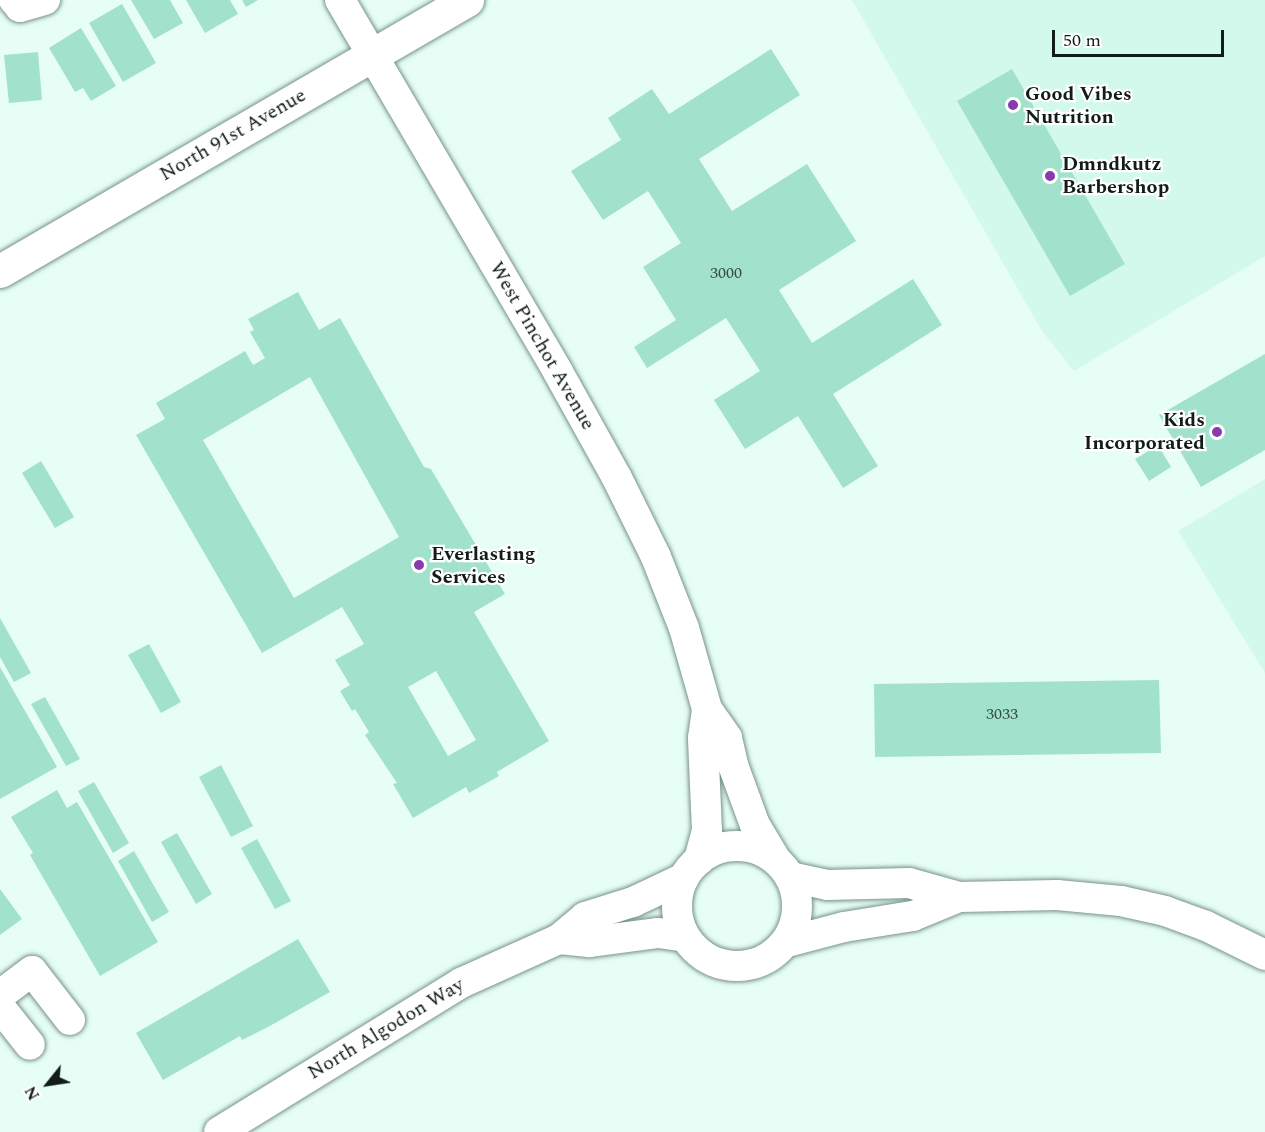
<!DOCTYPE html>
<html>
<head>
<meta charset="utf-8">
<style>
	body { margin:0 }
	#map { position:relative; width:1265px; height:1132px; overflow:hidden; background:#e6fef5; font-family:Spectral,serif }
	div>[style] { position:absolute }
	.built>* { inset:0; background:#d2f9eb }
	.building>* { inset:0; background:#a2e2cc }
	.roads { filter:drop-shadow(0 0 2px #779389) drop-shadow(0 0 2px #779389) }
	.minor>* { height:30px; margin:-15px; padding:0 15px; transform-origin:15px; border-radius:15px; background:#fff }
	.minor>.ring { margin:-15px; padding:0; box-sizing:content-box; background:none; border:30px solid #fff; border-radius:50% }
	.major>* { height:33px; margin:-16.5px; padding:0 16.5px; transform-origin:16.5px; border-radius:16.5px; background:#fff }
	.dots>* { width:16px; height:16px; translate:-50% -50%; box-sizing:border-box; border:3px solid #fff; border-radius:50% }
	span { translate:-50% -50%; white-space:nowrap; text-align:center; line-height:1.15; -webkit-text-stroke:4.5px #fff; paint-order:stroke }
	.number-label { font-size:16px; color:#364e46 }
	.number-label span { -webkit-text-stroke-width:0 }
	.poi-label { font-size:20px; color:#121c19; font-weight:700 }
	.left { translate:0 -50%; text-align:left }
	.right { translate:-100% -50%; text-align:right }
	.street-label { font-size:20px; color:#121c19 }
	.north { position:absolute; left:18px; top:1054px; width:60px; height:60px; -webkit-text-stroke:4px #fff; paint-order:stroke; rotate:240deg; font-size:16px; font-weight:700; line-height:24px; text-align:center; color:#121c19 }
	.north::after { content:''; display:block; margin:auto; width:21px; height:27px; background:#121c19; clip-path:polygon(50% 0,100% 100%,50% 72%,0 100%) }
	.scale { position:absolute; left:1052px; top:30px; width:172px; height:27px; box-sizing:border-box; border:3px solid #121c19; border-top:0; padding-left:8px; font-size:18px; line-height:21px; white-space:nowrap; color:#121c19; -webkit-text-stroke:4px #fff; paint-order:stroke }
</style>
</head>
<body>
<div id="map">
	<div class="built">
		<div style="clip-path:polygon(852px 0,1265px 0,1265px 256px,1074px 371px,1042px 331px)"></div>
		<div style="clip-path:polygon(1265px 479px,1265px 673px,1178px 531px)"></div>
	</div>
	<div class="building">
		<div style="clip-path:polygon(131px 0,170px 0,183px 23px,154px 39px)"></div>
		<div style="clip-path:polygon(186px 0,230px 0,238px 14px,205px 33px)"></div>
		<div style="clip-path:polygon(242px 0,258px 0,246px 7px)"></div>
		<div style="clip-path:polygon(122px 4px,156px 63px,123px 82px,89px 23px)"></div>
		<div style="clip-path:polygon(81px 28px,116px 86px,91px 101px,83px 88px,75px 92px,49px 48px)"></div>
		<div style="clip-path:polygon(771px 49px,800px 95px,699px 159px,732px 211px,807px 164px,856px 241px,779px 290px,812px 343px,913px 279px,942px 325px,833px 394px,878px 466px,843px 488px,798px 416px,745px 449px,714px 400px,760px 371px,726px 318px,647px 368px,634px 347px,676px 320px,643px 267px,681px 243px,648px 191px,603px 220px,571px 171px,621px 140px,608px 118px,652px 89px,669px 114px)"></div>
		<div style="clip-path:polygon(38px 52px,42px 100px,9px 103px,4px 55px)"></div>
		<div style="clip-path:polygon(1012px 69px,1125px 264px,1070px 296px,957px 101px)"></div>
		<div style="clip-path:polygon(evenodd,298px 292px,319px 330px,340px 318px,424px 467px,431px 469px,505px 594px,474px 612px,549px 741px,497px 772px,499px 776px,469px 793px,466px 787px,413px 818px,393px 784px,397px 783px,365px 735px,369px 732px,355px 709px,352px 711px,340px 691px,350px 685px,335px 660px,364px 644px,342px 607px,262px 653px,136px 435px,165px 419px,156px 403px,245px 351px,253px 365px,265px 358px,250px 332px,254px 330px,248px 319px,298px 292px,310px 377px,399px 537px,294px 598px,203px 440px,310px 377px,298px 292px,436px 671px,476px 740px,448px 756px,408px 687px,436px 671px)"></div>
		<div style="clip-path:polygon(1265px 354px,1265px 450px,1201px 487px,1159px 415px)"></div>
		<div style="clip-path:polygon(1158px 445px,1171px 467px,1149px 481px,1135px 459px)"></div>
		<div style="clip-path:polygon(41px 461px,74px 517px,55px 528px,22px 473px)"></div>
		<div style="clip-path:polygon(0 618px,31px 673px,14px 682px,0 657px)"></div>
		<div style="clip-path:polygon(149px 644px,181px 702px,161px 713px,128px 655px)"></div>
		<div style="clip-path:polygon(0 667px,57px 767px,0 799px)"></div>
		<div style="clip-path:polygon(1159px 680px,1161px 753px,875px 757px,874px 684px)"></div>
		<div style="clip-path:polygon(45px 697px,80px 759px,66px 766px,31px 704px)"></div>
		<div style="clip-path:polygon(221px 765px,253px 826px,231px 837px,199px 777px)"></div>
		<div style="clip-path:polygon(94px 782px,129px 843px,113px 853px,78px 791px)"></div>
		<div style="clip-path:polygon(57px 790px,67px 808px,77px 802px,158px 942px,100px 976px,30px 855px,33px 853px,11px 817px)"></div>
		<div style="clip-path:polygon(177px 833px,212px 894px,196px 904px,161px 842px)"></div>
		<div style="clip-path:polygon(257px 839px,291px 901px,275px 909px,241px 848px)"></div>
		<div style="clip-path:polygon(134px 851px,169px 912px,152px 922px,118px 861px)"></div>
		<div style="clip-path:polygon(0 889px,22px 919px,0 935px)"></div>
		<div style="clip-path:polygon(298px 939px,330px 992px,268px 1027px,242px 1040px,240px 1036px,163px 1080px,136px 1033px)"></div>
	</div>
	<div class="roads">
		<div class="minor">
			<div style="left:14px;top:0;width:9px;rotate:49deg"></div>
			<div style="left:20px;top:7px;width:26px;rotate:-16deg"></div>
			<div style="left:340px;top:0;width:431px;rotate:59.6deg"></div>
			<div style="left:558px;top:372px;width:121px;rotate:60.9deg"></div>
			<div style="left:617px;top:478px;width:88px;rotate:63.7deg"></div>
			<div style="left:656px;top:557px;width:76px;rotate:68.5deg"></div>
			<div style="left:684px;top:628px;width:84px;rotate:74.1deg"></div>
			<div style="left:707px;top:709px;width:35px;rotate:55deg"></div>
			<div style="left:727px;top:738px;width:28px;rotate:77deg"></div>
			<div style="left:733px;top:765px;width:64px;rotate:69.9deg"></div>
			<div style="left:755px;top:825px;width:41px;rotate:59deg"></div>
			<div class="ring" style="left:677px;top:846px;width:90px;height:90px"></div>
			<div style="left:699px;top:860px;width:30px;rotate:-75deg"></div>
			<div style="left:707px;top:831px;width:93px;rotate:-92.5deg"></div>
			<div style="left:703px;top:738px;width:29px;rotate:-82deg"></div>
			<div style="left:790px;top:877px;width:38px;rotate:12deg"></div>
			<div style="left:827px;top:885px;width:82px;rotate:-1.4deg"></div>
			<div style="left:909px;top:883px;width:52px;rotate:15.6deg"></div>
			<div style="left:959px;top:897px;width:98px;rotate:-1.2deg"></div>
			<div style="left:1057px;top:895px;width:64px;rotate:5.4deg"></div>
			<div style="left:1121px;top:901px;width:45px;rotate:12.8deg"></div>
			<div style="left:1165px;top:911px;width:44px;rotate:20.1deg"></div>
			<div style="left:1206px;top:926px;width:66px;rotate:26.2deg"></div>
			<div style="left:559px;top:939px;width:30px;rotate:6deg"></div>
			<div style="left:589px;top:942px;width:70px;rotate:-7.4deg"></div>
			<div style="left:658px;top:933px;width:27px;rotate:8deg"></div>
			<div style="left:787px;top:942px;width:59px;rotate:-14.7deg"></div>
			<div style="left:844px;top:927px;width:70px;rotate:-9.1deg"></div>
			<div style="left:913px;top:916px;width:50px;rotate:-22.4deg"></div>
			<div style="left:0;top:995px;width:40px;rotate:-37deg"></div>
			<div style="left:32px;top:971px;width:62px;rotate:52.2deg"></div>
			<div style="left:0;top:1007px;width:48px;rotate:51.7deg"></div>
			<div style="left:219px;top:1132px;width:284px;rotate:-31.6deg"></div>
			<div style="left:461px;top:983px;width:107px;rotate:-24.2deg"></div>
			<div style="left:559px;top:939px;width:34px;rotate:-40deg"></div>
			<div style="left:585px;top:917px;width:50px;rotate:-17.4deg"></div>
			<div style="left:633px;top:902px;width:56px;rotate:-25.2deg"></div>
		</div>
		<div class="major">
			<div style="left:0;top:271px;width:540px;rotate:-30.13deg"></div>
		</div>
	</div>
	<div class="dots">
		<div style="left:1013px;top:105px;background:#863cae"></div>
		<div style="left:1050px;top:176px;background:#863cae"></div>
		<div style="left:1217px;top:432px;background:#863cae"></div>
		<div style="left:419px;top:565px;background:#863cae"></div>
	</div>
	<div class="number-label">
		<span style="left:726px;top:273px">3000</span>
		<span style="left:1002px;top:714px">3033</span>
	</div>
	<div class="poi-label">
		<span class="left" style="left:1025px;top:106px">Good Vibes<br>Nutrition</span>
		<span class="left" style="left:1062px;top:176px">Dmndkutz<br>Barbershop</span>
		<span class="right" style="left:1205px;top:432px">Kids<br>Incorporated</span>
		<span class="left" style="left:431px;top:566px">Everlasting<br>Services</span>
	</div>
	<div class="street-label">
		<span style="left:233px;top:135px;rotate:-30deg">North 91st Avenue</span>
		<span style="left:542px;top:346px;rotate:60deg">West Pinchot Avenue</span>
		<span style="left:386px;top:1029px;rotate:-31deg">North Algodon Way</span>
	</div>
	<div class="north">N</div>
	<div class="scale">50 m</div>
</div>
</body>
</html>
